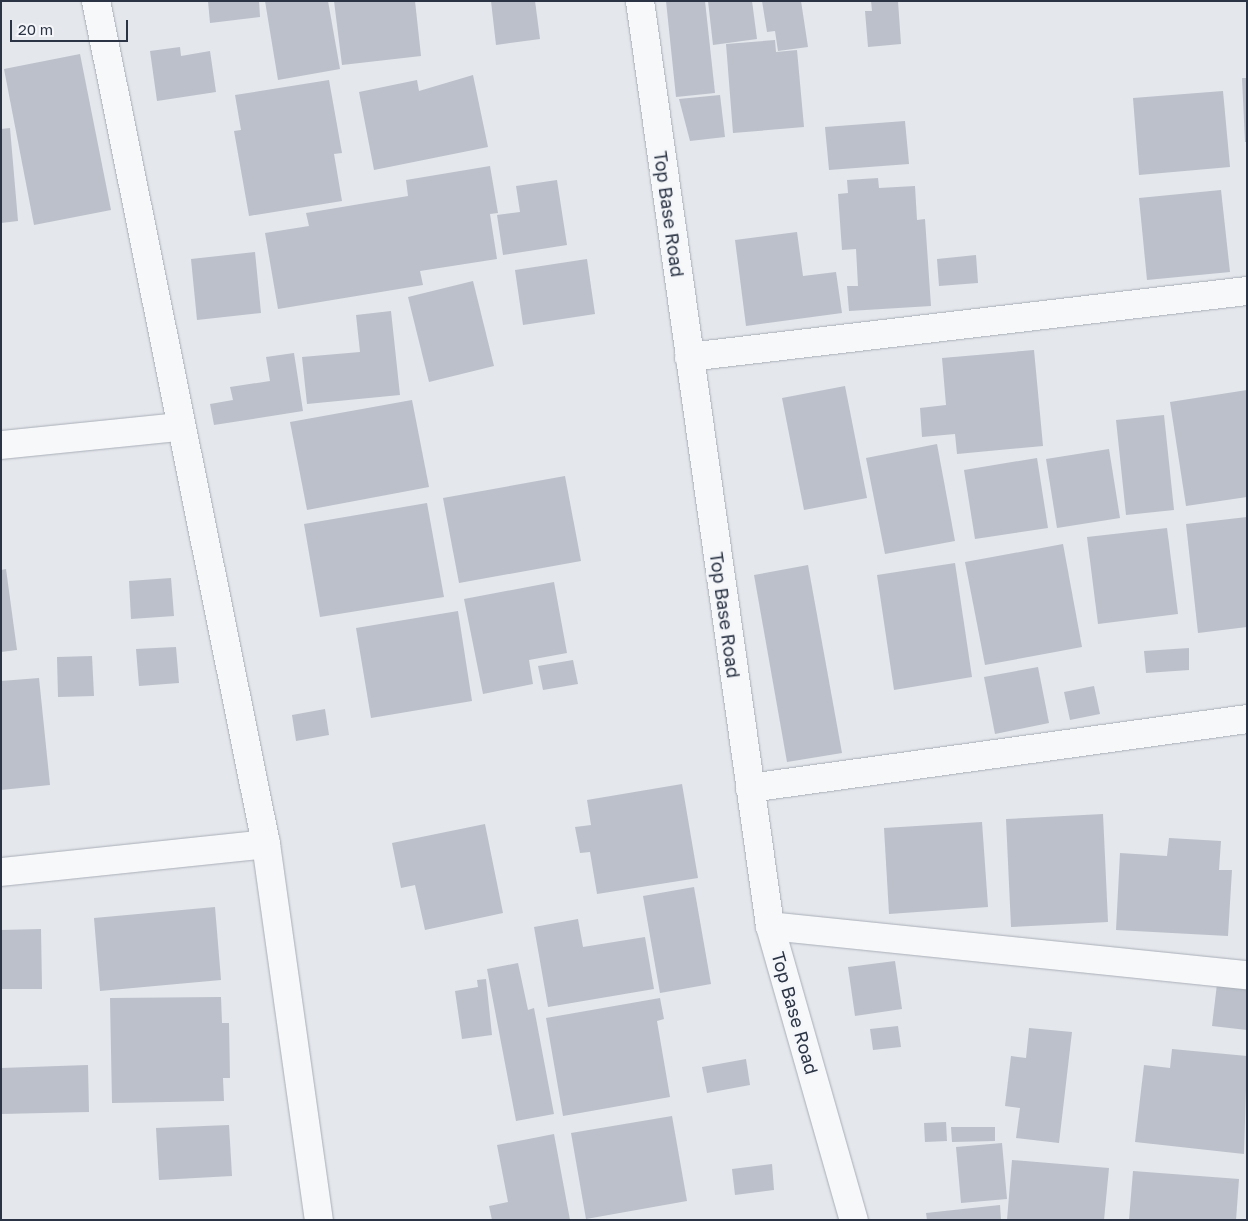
<!DOCTYPE html>
<html>
<head>
<meta charset="utf-8">
<style>
	body { margin:0 }
	#map { position:relative; width:1248px; height:1221px; overflow:hidden; background:#e4e7ec; font-family:"Golos Text",sans-serif }
	div>[style] { position:absolute }
	.building>* { inset:0; background:#bbc0ca }
	.roads { filter:drop-shadow(0 0 1px #a9aeb7) drop-shadow(0 0 1px #a9aeb7) }
	.minor>* { height:28px; margin:-14px; padding:0 14px; transform-origin:14px; border-radius:14px; background:#f7f8fa }
	.tertiary>* { height:28px; margin:-14px; padding:0 14px; transform-origin:14px; border-radius:14px; background:#f7f8fa }
	span { translate:-50% -50%; white-space:nowrap; text-align:center; line-height:1.15; -webkit-text-stroke:5px #f4f6f9; paint-order:stroke }
	.street-label { font-size:18px; color:#2b3445 }
	.frame { position:absolute; inset:0; border:2px solid #2b3445; pointer-events:none }
	.scale { position:absolute; left:10px; top:20px; width:118px; height:22px; box-sizing:border-box; border:2px solid #2b3445; border-top:0; padding-left:6px; font-size:15px; line-height:18px; white-space:nowrap; color:#2b3445; -webkit-text-stroke:4px #f4f6f9; paint-order:stroke }
</style>
</head>
<body>
<div id="map">
	<div class="building">
		<div style="clip-path:polygon(208px 1px,259px 1px,260px 17px,210px 23px)"></div>
		<div style="clip-path:polygon(265px 1px,328px 1px,340px 69px,278px 80px)"></div>
		<div style="clip-path:polygon(334px 1px,415px 1px,421px 56px,342px 65px)"></div>
		<div style="clip-path:polygon(491px 1px,535px 1px,540px 39px,496px 45px)"></div>
		<div style="clip-path:polygon(666px 1px,705px 1px,715px 93px,676px 97px)"></div>
		<div style="clip-path:polygon(708px 1px,752px 1px,757px 39px,713px 45px)"></div>
		<div style="clip-path:polygon(762px 1px,801px 1px,808px 47px,778px 51px,775px 31px,767px 32px)"></div>
		<div style="clip-path:polygon(871px 1px,898px 1px,901px 44px,868px 47px,865px 11px,872px 11px)"></div>
		<div style="clip-path:polygon(775px 40px,776px 52px,797px 50px,804px 127px,733px 133px,726px 44px)"></div>
		<div style="clip-path:polygon(180px 47px,181px 56px,210px 51px,216px 92px,157px 101px,150px 51px)"></div>
		<div style="clip-path:polygon(80px 54px,111px 210px,34px 225px,4px 69px)"></div>
		<div style="clip-path:polygon(473px 75px,488px 147px,374px 170px,359px 92px,417px 80px,419px 91px)"></div>
		<div style="clip-path:polygon(1242px 78px,1247px 78px,1247px 142px,1245px 142px)"></div>
		<div style="clip-path:polygon(329px 80px,342px 153px,334px 154px,342px 201px,249px 216px,234px 131px,241px 130px,235px 95px)"></div>
		<div style="clip-path:polygon(1223px 91px,1230px 167px,1139px 175px,1133px 98px)"></div>
		<div style="clip-path:polygon(720px 95px,725px 137px,690px 141px,679px 99px)"></div>
		<div style="clip-path:polygon(905px 121px,909px 164px,829px 170px,825px 127px)"></div>
		<div style="clip-path:polygon(10px 128px,18px 221px,1px 223px,1px 129px)"></div>
		<div style="clip-path:polygon(490px 166px,498px 213px,490px 214px,497px 259px,420px 271px,423px 285px,278px 309px,265px 233px,309px 226px,306px 213px,408px 196px,406px 180px)"></div>
		<div style="clip-path:polygon(878px 178px,879px 188px,915px 186px,917px 220px,925px 219px,931px 306px,849px 311px,847px 286px,858px 286px,856px 249px,842px 250px,838px 194px,848px 193px,847px 180px)"></div>
		<div style="clip-path:polygon(557px 180px,567px 245px,503px 255px,497px 215px,520px 212px,516px 186px)"></div>
		<div style="clip-path:polygon(1221px 190px,1230px 272px,1147px 280px,1139px 198px)"></div>
		<div style="clip-path:polygon(797px 232px,803px 276px,836px 272px,842px 313px,746px 326px,735px 240px)"></div>
		<div style="clip-path:polygon(255px 252px,261px 313px,197px 320px,191px 259px)"></div>
		<div style="clip-path:polygon(976px 255px,978px 283px,939px 286px,937px 259px)"></div>
		<div style="clip-path:polygon(587px 259px,595px 314px,523px 325px,515px 270px)"></div>
		<div style="clip-path:polygon(473px 281px,494px 366px,429px 382px,408px 297px)"></div>
		<div style="clip-path:polygon(391px 311px,400px 395px,307px 404px,302px 357px,360px 352px,356px 315px)"></div>
		<div style="clip-path:polygon(1034px 350px,1043px 446px,957px 454px,955px 434px,922px 437px,920px 408px,946px 405px,942px 358px)"></div>
		<div style="clip-path:polygon(294px 353px,303px 411px,214px 425px,210px 404px,233px 400px,230px 387px,270px 381px,266px 357px)"></div>
		<div style="clip-path:polygon(845px 386px,867px 498px,804px 510px,782px 398px)"></div>
		<div style="clip-path:polygon(1247px 390px,1247px 497px,1186px 506px,1170px 402px)"></div>
		<div style="clip-path:polygon(412px 400px,429px 487px,307px 510px,290px 422px)"></div>
		<div style="clip-path:polygon(1164px 415px,1174px 510px,1126px 515px,1116px 420px)"></div>
		<div style="clip-path:polygon(937px 444px,955px 541px,885px 554px,866px 458px)"></div>
		<div style="clip-path:polygon(1109px 449px,1120px 518px,1057px 528px,1046px 459px)"></div>
		<div style="clip-path:polygon(1037px 458px,1048px 528px,975px 539px,964px 470px)"></div>
		<div style="clip-path:polygon(565px 476px,581px 561px,459px 583px,443px 498px)"></div>
		<div style="clip-path:polygon(427px 503px,444px 597px,320px 617px,304px 524px)"></div>
		<div style="clip-path:polygon(1247px 517px,1247px 627px,1198px 633px,1186px 524px)"></div>
		<div style="clip-path:polygon(1167px 528px,1178px 614px,1098px 624px,1087px 537px)"></div>
		<div style="clip-path:polygon(1063px 544px,1082px 647px,985px 665px,965px 562px)"></div>
		<div style="clip-path:polygon(955px 563px,972px 677px,894px 690px,877px 575px)"></div>
		<div style="clip-path:polygon(808px 565px,842px 753px,787px 762px,754px 575px)"></div>
		<div style="clip-path:polygon(6px 569px,17px 650px,1px 652px,1px 570px)"></div>
		<div style="clip-path:polygon(171px 578px,174px 616px,131px 619px,129px 581px)"></div>
		<div style="clip-path:polygon(554px 582px,567px 653px,529px 660px,533px 684px,483px 694px,464px 599px)"></div>
		<div style="clip-path:polygon(458px 611px,472px 701px,371px 718px,356px 628px)"></div>
		<div style="clip-path:polygon(176px 647px,179px 683px,139px 686px,136px 649px)"></div>
		<div style="clip-path:polygon(1189px 648px,1189px 670px,1146px 673px,1144px 651px)"></div>
		<div style="clip-path:polygon(92px 656px,94px 696px,58px 697px,57px 657px)"></div>
		<div style="clip-path:polygon(573px 660px,578px 684px,543px 690px,538px 666px)"></div>
		<div style="clip-path:polygon(1038px 667px,1049px 723px,995px 734px,984px 677px)"></div>
		<div style="clip-path:polygon(39px 678px,50px 785px,1px 790px,1px 681px)"></div>
		<div style="clip-path:polygon(1094px 686px,1100px 714px,1070px 720px,1064px 692px)"></div>
		<div style="clip-path:polygon(325px 709px,329px 735px,296px 741px,292px 715px)"></div>
		<div style="clip-path:polygon(682px 784px,698px 878px,597px 894px,590px 852px,580px 853px,575px 827px,591px 825px,587px 800px)"></div>
		<div style="clip-path:polygon(1103px 814px,1108px 922px,1011px 927px,1006px 819px)"></div>
		<div style="clip-path:polygon(982px 822px,988px 907px,889px 914px,884px 828px)"></div>
		<div style="clip-path:polygon(485px 824px,503px 913px,425px 930px,415px 885px,401px 888px,392px 843px)"></div>
		<div style="clip-path:polygon(1169px 838px,1221px 841px,1219px 870px,1232px 870px,1228px 936px,1116px 930px,1120px 853px,1167px 856px)"></div>
		<div style="clip-path:polygon(694px 887px,711px 984px,660px 993px,643px 896px)"></div>
		<div style="clip-path:polygon(215px 907px,221px 980px,100px 991px,94px 918px)"></div>
		<div style="clip-path:polygon(578px 919px,583px 947px,645px 937px,654px 989px,548px 1007px,534px 927px)"></div>
		<div style="clip-path:polygon(41px 929px,42px 989px,1px 989px,1px 930px)"></div>
		<div style="clip-path:polygon(895px 961px,902px 1009px,855px 1016px,848px 967px)"></div>
		<div style="clip-path:polygon(518px 963px,528px 1010px,534px 1008px,554px 1114px,516px 1121px,487px 969px)"></div>
		<div style="clip-path:polygon(486px 979px,492px 1035px,462px 1039px,455px 991px,478px 987px,477px 980px)"></div>
		<div style="clip-path:polygon(1217px 984px,1247px 988px,1247px 1030px,1212px 1026px)"></div>
		<div style="clip-path:polygon(221px 997px,222px 1023px,229px 1023px,230px 1078px,223px 1078px,224px 1101px,112px 1103px,110px 998px)"></div>
		<div style="clip-path:polygon(660px 998px,664px 1019px,657px 1021px,670px 1097px,563px 1116px,546px 1018px)"></div>
		<div style="clip-path:polygon(898px 1026px,901px 1047px,873px 1050px,870px 1029px)"></div>
		<div style="clip-path:polygon(1029px 1028px,1072px 1032px,1059px 1143px,1016px 1138px,1020px 1108px,1005px 1106px,1011px 1056px,1026px 1058px)"></div>
		<div style="clip-path:polygon(1172px 1049px,1247px 1056px,1244px 1154px,1135px 1142px,1144px 1065px,1170px 1068px)"></div>
		<div style="clip-path:polygon(746px 1059px,750px 1085px,707px 1093px,702px 1067px)"></div>
		<div style="clip-path:polygon(88px 1065px,89px 1112px,1px 1114px,1px 1068px)"></div>
		<div style="clip-path:polygon(672px 1116px,687px 1201px,586px 1219px,571px 1133px)"></div>
		<div style="clip-path:polygon(946px 1122px,947px 1141px,925px 1142px,924px 1123px)"></div>
		<div style="clip-path:polygon(229px 1125px,232px 1176px,159px 1180px,156px 1128px)"></div>
		<div style="clip-path:polygon(951px 1127px,995px 1127px,995px 1141px,952px 1142px)"></div>
		<div style="clip-path:polygon(554px 1134px,570px 1220px,492px 1220px,489px 1206px,508px 1202px,497px 1145px)"></div>
		<div style="clip-path:polygon(1002px 1143px,1007px 1199px,961px 1203px,956px 1147px)"></div>
		<div style="clip-path:polygon(1012px 1160px,1109px 1168px,1104px 1220px,1007px 1220px)"></div>
		<div style="clip-path:polygon(772px 1164px,774px 1190px,735px 1195px,732px 1169px)"></div>
		<div style="clip-path:polygon(1133px 1171px,1239px 1179px,1236px 1220px,1129px 1220px)"></div>
		<div style="clip-path:polygon(1000px 1205px,1001px 1220px,927px 1220px,926px 1213px)"></div>
	</div>
	<div class="roads">
		<div class="minor">
			<div style="left:96px;top:1px;width:860px;rotate:78.6deg"></div>
			<div style="left:266px;top:844px;width:380px;rotate:82deg"></div>
			<div style="left:689px;top:357px;width:562px;rotate:-6.75deg"></div>
			<div style="left:1px;top:445px;width:178px;rotate:-5.8deg"></div>
			<div style="left:750px;top:788px;width:502px;rotate:-7.9deg"></div>
			<div style="left:1px;top:872px;width:266px;rotate:-6deg"></div>
			<div style="left:770px;top:926px;width:480px;rotate:5.9deg"></div>
		</div>
		<div class="tertiary">
			<div style="left:640px;top:1px;width:934px;rotate:82deg"></div>
			<div style="left:770px;top:926px;width:306px;rotate:74.1deg"></div>
		</div>
	</div>
	<div class="street-label">
		<span style="left:669px;top:214px;rotate:82deg">Top Base Road</span>
		<span style="left:725px;top:615px;rotate:82deg">Top Base Road</span>
		<span style="left:795px;top:1013px;rotate:74deg">Top Base Road</span>
	</div>
	<div class="frame"></div>
	<div class="scale">20 m</div>
</div>
</body>
</html>
